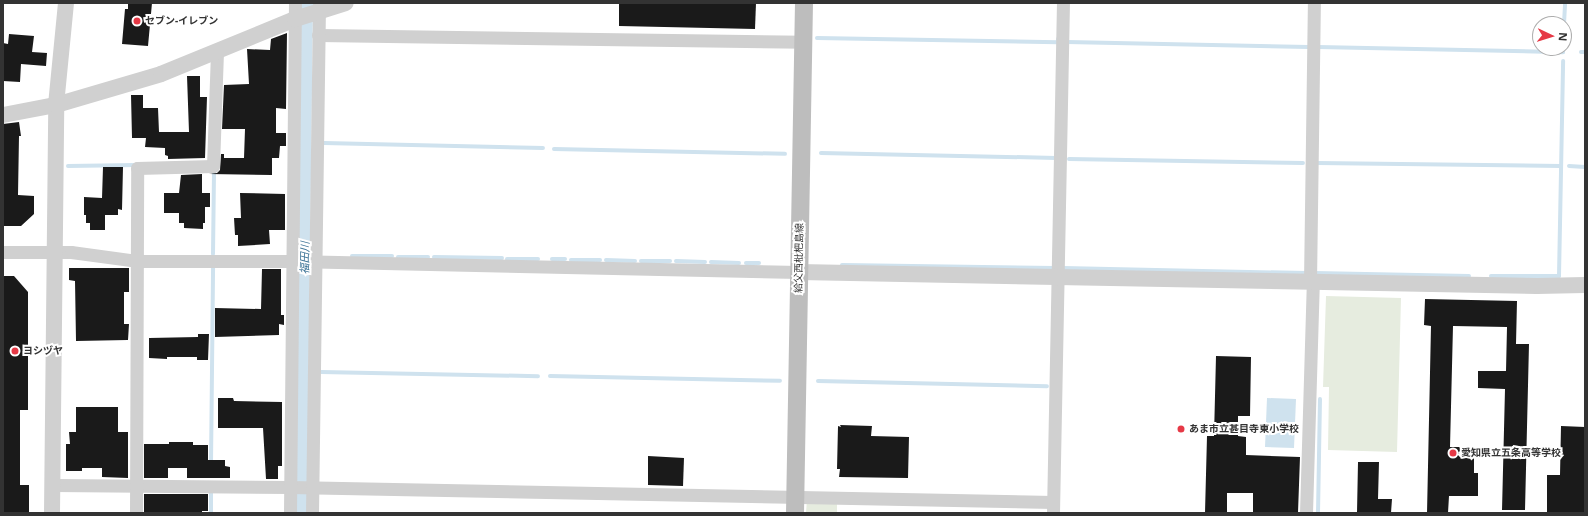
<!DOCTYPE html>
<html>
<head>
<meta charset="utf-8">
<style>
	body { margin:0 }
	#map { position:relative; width:1588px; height:516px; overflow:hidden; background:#fff; font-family:"Noto Sans","Noto Sans JP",sans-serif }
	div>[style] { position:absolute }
	.green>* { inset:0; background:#e6ecdf }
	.water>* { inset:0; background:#cfe2ee }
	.stream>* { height:4px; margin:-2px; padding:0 2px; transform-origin:2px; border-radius:2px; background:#cfe2ee }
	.building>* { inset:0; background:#1a1a1a }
	.minor>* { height:13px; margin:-6.5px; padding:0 6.5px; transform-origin:6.5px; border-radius:6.5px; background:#d0d0d0 }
	.tertiary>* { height:16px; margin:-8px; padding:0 8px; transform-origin:8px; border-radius:8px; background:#d0d0d0 }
	.secondary>* { height:18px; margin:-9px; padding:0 9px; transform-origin:9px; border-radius:9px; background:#bdbdbd }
	.dots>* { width:11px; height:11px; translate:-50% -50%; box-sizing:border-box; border:2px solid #fff; border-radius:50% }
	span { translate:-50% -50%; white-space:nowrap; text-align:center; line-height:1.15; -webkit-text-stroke:4px #fff; paint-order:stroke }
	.poi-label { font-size:10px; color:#333; font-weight:700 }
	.left { translate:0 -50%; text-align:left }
	.street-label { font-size:10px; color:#333 }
	.water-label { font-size:11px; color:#3f7597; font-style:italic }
	.frame { position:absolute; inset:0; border:4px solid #333; pointer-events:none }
	.north { position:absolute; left:1532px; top:16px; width:40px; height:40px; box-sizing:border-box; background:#fff; border:1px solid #adadad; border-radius:50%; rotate:94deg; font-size:11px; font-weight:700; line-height:16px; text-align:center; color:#333 }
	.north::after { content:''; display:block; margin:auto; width:14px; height:18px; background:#e63946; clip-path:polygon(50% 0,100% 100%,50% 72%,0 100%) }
</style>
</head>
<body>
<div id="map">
	<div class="green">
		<div style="clip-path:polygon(1326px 296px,1401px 298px,1397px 452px,1328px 450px,1329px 387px,1323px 387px)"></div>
		<div style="clip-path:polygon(807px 499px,837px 500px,837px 513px,806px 513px)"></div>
	</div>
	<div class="water">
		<div style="clip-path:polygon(300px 3px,313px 3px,307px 513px,295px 513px)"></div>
		<div style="clip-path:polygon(1267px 398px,1296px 399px,1294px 448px,1265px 447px)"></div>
	</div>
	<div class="stream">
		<div style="left:1564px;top:24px;width:21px;rotate:-87deg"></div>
		<div style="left:817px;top:38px;width:241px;rotate:1deg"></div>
		<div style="left:1058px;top:42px;width:3px;rotate:-90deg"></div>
		<div style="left:1067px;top:42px;width:241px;rotate:1.2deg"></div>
		<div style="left:1318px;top:47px;width:245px;rotate:1.2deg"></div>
		<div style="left:1563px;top:52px;width:4px;rotate:-90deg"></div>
		<div style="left:1581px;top:52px;width:4px"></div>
		<div style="left:324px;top:143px;width:219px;rotate:1.3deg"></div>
		<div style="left:554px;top:149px;width:231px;rotate:1.2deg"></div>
		<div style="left:821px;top:153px;width:235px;rotate:1.2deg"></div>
		<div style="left:1069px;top:159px;width:234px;rotate:1deg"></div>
		<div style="left:1317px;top:163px;width:244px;rotate:0.7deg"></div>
		<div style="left:68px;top:166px;width:68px;rotate:-0.8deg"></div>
		<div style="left:1569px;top:166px;width:16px;rotate:4deg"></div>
		<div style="left:213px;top:254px;width:84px;rotate:-89.3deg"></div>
		<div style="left:352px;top:256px;width:40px"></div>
		<div style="left:398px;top:257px;width:30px"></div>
		<div style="left:434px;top:257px;width:68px;rotate:0.8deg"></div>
		<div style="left:507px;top:259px;width:31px"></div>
		<div style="left:552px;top:259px;width:13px"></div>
		<div style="left:571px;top:260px;width:29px"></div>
		<div style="left:606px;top:260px;width:29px;rotate:2deg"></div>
		<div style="left:641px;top:261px;width:29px"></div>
		<div style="left:676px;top:261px;width:29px;rotate:2deg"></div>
		<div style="left:711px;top:262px;width:28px;rotate:2deg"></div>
		<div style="left:746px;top:263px;width:13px"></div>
		<div style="left:842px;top:265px;width:212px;rotate:0.8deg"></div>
		<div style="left:1054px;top:268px;width:2px;rotate:-90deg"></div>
		<div style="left:1063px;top:268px;width:244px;rotate:1.2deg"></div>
		<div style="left:1314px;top:273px;width:155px;rotate:1.1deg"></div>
		<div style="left:1491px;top:276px;width:68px"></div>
		<div style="left:1559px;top:276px;width:215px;rotate:-88.9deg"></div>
		<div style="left:321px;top:372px;width:217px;rotate:1.1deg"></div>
		<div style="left:550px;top:376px;width:230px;rotate:1.2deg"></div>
		<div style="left:818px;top:381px;width:229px;rotate:1.3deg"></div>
		<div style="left:211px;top:465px;width:197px;rotate:-89.4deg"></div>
		<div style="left:211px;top:513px;width:22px;rotate:-90deg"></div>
		<div style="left:1318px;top:513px;width:114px;rotate:-89deg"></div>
	</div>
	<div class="building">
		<div style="clip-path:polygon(128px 3px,152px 3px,148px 46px,122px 44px,125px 9px,128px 9px)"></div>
		<div style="clip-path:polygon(619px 3px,756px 3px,755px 29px,619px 26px)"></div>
		<div style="clip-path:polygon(287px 33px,286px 109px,276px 108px,276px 133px,286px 133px,286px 146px,280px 146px,279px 158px,272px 158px,272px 175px,209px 174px,217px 173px,220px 170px,221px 154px,224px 154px,224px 158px,244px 158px,245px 129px,222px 129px,224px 85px,249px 84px,247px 49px,270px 50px,271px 39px)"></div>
		<div style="clip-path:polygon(9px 34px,34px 36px,32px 52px,47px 53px,46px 66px,21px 64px,20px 82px,3px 81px,3px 43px,8px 44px)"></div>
		<div style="clip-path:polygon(187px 76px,200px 76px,200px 97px,207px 97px,205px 158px,168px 159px,168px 156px,165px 155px,165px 148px,145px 147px,146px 138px,132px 138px,131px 95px,143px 95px,143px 108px,158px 108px,159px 132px,189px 132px)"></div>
		<div style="clip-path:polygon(19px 122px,21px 136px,19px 136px,18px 195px,34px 196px,34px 214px,21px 226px,3px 226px,3px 124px)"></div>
		<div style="clip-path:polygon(103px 167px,123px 167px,122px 210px,118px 209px,118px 215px,105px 215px,105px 230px,90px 230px,90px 223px,86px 223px,86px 215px,84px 215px,84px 197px,102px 198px)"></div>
		<div style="clip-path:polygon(202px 174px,202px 193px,210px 193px,210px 207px,205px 207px,205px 223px,203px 223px,203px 229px,184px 228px,184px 223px,179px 223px,179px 213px,164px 213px,164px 193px,179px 193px,181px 175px)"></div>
		<div style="clip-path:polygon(240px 193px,285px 194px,285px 230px,269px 230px,270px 244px,238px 246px,238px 235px,235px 235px,234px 218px,241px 218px)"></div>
		<div style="clip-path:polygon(69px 268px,129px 268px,129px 292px,124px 292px,124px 324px,129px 324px,128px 340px,76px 341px,75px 281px,69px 280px)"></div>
		<div style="clip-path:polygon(262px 269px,281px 269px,281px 315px,284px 315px,284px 325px,279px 324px,279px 335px,215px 337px,215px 308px,261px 309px)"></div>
		<div style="clip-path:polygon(3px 276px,14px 276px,28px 292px,28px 410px,20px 410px,20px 485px,29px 485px,29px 513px,3px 513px)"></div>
		<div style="clip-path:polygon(1425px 299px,1517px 301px,1516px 344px,1529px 344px,1525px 510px,1502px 510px,1505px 389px,1478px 388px,1478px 371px,1506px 371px,1507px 327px,1453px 326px,1450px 447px,1463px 447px,1463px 450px,1474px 451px,1474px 473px,1478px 473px,1478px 496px,1449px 496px,1448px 513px,1427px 513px,1431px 326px,1424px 325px)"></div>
		<div style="clip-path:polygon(198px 334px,209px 334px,208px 360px,197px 360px,197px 357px,167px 357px,167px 359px,149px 358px,149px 338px,198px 337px)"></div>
		<div style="clip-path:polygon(1216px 356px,1251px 357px,1250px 416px,1238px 416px,1238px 436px,1246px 437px,1246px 455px,1300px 457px,1298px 513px,1253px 513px,1253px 493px,1227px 493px,1227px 513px,1205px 513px,1207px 436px,1214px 436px)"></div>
		<div style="clip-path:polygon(218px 398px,233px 398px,234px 401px,282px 402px,282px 466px,278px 466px,278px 479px,266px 479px,263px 428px,218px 428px)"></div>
		<div style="clip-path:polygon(76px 407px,118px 407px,118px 432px,128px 432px,128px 478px,102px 477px,102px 468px,82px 468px,82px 471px,66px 471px,66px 444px,70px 444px,69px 432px,76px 432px)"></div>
		<div style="clip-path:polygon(840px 425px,872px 426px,871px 436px,909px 437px,908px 478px,839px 477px,840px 469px,837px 469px,838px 426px,841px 427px)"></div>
		<div style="clip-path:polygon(1561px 426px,1585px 427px,1585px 513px,1547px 513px,1547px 475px,1560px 475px)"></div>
		<div style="clip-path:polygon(169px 442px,193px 442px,193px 445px,208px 445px,208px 460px,225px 460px,225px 466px,230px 467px,230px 478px,187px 478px,187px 468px,168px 468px,168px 478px,144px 478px,144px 444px,169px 444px)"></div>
		<div style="clip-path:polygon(648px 456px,684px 458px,683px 486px,648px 485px)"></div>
		<div style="clip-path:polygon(1358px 462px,1379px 462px,1378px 499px,1392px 499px,1391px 513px,1357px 513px)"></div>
		<div style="clip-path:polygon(144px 494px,208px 494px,208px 511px,202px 511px,202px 513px,144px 513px)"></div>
	</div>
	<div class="minor">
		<div style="left:318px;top:35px;width:485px;rotate:0.8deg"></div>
		<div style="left:3px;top:252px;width:68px"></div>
		<div style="left:71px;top:252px;width:68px;rotate:7.7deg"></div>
		<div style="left:138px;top:261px;width:154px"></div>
		<div style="left:292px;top:261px;width:507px;rotate:1.24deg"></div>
		<div style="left:1310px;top:282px;width:279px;rotate:-89.2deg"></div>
		<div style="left:53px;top:485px;width:237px;rotate:0.5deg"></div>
		<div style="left:290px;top:487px;width:763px;rotate:1.13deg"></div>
		<div style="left:136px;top:513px;width:345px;rotate:-89.8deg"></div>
		<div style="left:137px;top:168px;width:76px;rotate:-1.5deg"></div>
		<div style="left:213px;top:166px;width:115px;rotate:-88deg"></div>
		<div style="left:290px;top:513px;width:510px;rotate:-89.44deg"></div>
		<div style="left:312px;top:513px;width:510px;rotate:-89.21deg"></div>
		<div style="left:1053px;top:513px;width:510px;rotate:-88.88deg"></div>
		<div style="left:1306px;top:513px;width:231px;rotate:-88.3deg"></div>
	</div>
	<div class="tertiary">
		<div style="left:3px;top:115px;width:54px;rotate:-10.7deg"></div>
		<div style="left:56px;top:105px;width:109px;rotate:-16.4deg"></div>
		<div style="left:161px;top:74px;width:145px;rotate:-22.3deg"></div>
		<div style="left:295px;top:19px;width:53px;rotate:-17.4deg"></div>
		<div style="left:799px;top:272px;width:738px;rotate:1.09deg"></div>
		<div style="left:1537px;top:286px;width:48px;rotate:-1.2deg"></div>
		<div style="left:52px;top:513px;width:408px;rotate:-89.4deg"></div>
		<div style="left:56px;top:105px;width:102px;rotate:-84.4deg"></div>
	</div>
	<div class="secondary">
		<div style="left:795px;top:513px;width:510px;rotate:-88.99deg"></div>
	</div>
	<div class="dots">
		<div style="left:137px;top:21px;background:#e63946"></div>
		<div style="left:15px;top:351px;background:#e63946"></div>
		<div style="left:1181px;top:429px;background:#e63946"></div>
		<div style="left:1453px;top:453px;background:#e63946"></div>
	</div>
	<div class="poi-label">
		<span class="left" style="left:145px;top:21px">セブン-イレブン</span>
		<span class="left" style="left:23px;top:351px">ヨシヅヤ</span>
		<span class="left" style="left:1189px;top:429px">あま市立甚目寺東小学校</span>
		<span class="left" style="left:1461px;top:453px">愛知県立五条高等学校</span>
	</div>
	<div class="street-label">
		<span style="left:799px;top:258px;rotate:-89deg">給父西枇杷島線</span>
	</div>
	<div class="water-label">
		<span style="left:305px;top:258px;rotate:-89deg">福田川</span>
	</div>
	<div class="frame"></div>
	<div class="north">N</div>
</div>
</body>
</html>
